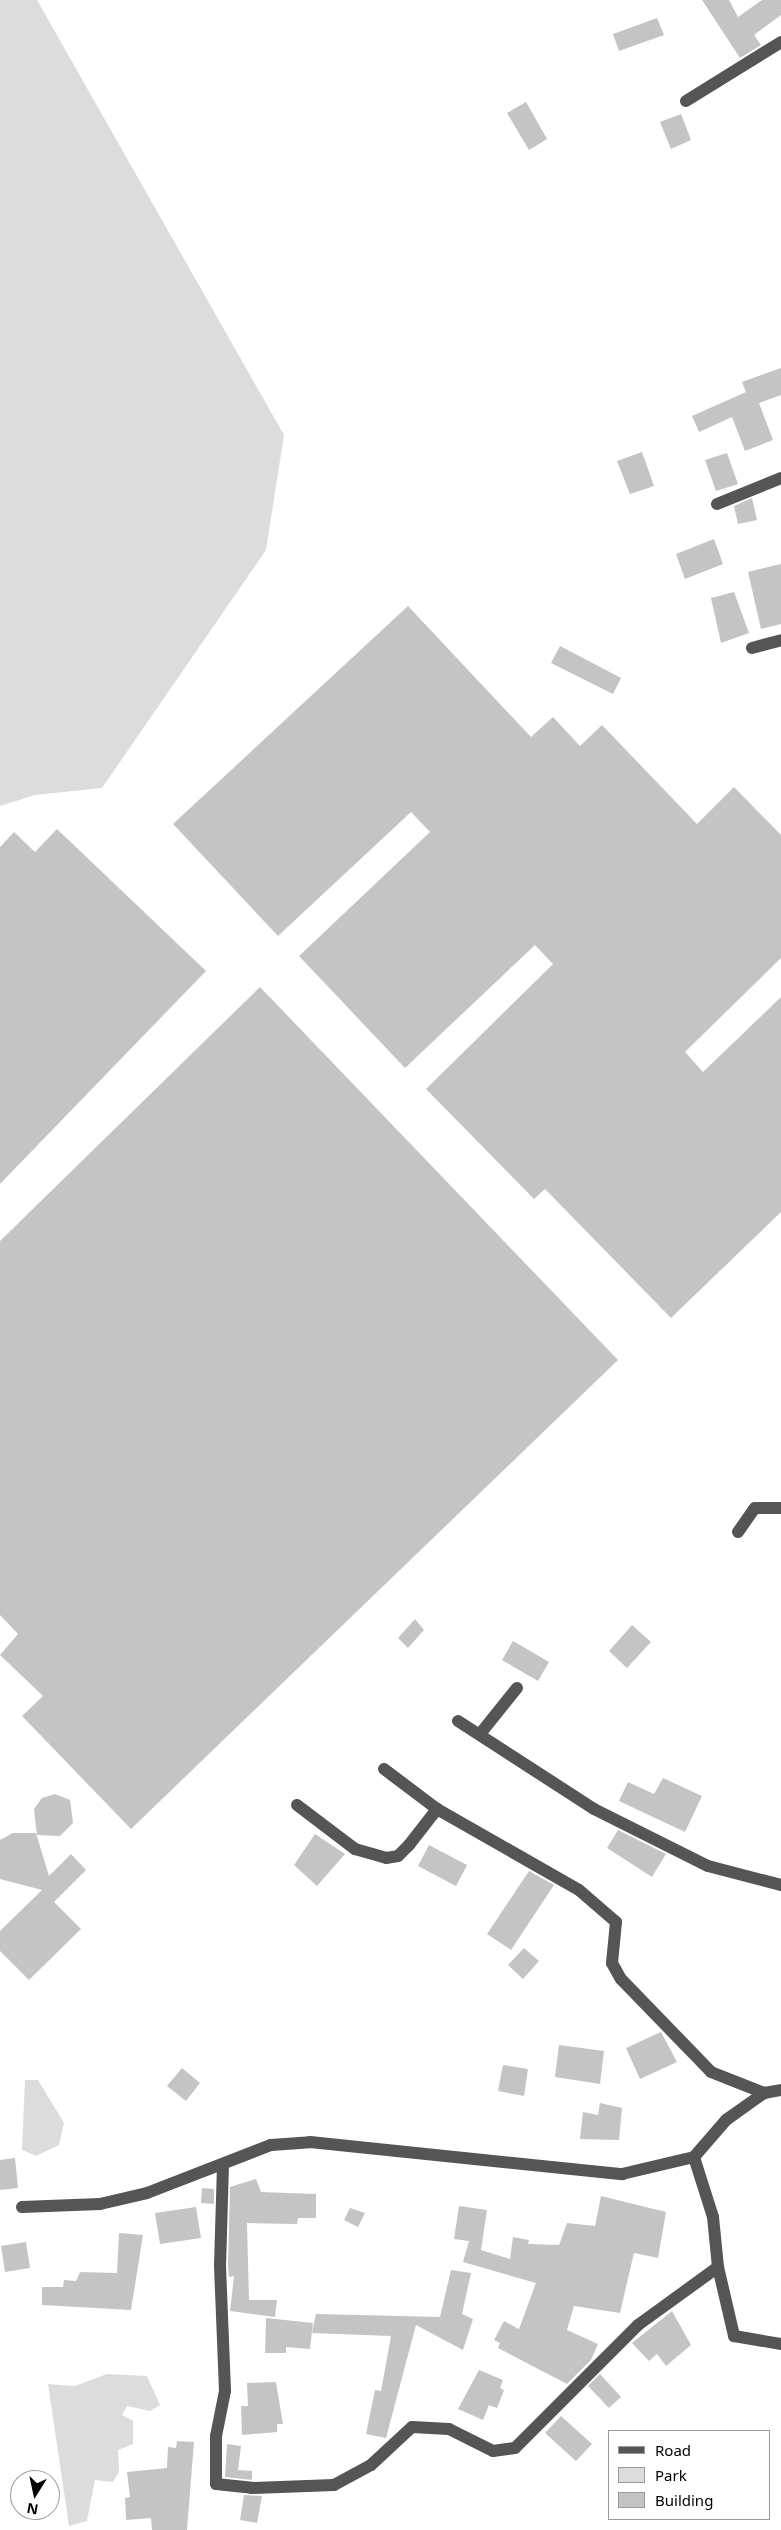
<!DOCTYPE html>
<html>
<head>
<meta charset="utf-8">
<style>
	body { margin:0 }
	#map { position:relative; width:781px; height:2530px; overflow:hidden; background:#fff; font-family:"Noto Sans",sans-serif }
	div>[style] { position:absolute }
	.green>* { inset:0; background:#dcdcdc }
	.building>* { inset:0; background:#c4c4c4 }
	.minor>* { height:12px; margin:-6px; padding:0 6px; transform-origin:6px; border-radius:6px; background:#555 }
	span { translate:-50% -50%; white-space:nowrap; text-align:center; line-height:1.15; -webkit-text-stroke:4.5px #fff; paint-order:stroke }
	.legend { position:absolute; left:608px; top:2430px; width:162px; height:90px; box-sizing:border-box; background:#fff; border:1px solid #999; margin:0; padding:6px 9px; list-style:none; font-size:15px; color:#000 }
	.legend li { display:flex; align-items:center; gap:10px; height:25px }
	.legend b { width:25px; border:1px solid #999 }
	.north { position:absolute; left:10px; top:2470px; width:50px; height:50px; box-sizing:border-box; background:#fff; border:1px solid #999; border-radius:50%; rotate:190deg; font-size:14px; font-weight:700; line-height:20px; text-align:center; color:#000 }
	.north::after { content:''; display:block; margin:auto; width:18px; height:22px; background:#000; clip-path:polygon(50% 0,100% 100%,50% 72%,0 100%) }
</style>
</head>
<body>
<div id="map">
	<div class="green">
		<div style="clip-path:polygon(0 0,37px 0,284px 435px,266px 550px,102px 788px,35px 795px,0 806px)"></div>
		<div style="clip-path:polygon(25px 2080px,38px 2080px,64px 2123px,59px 2145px,36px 2156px,22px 2150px)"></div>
		<div style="clip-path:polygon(107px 2374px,147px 2376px,160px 2405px,150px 2411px,127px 2406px,122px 2415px,133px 2421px,133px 2444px,118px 2450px,119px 2472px,113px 2482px,95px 2480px,87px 2521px,69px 2526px,48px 2384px,75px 2386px)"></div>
	</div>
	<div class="building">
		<div style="clip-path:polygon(702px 0,729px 0,738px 17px,762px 0,781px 0,781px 15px,754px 35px,761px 45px,740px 58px)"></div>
		<div style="clip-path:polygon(657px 18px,664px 35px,619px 51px,613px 34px)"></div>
		<div style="clip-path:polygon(526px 102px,547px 139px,529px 150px,507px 113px)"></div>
		<div style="clip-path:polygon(681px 114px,691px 140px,671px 149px,660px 122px)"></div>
		<div style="clip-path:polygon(781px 368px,781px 395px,759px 403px,773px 440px,745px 451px,732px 417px,699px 432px,692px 416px,746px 392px,742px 382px)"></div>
		<div style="clip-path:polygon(642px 452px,654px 486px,630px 494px,617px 461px)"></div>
		<div style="clip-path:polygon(727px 453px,738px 484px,716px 491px,705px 460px)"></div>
		<div style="clip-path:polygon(752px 498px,757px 520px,738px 524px,734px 506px)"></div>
		<div style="clip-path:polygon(714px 539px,723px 564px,685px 579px,676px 554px)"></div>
		<div style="clip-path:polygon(781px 564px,781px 624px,761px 629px,748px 572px)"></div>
		<div style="clip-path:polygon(734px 592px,749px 633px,721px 643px,711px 598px)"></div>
		<div style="clip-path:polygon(408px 606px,531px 737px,553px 717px,580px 746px,602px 725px,697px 824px,734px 787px,781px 835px,781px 958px,685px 1052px,703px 1072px,781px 997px,781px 1212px,671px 1318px,545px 1189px,534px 1199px,426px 1089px,553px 964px,535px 945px,405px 1068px,299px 956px,430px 832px,411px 812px,278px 936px,173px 824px)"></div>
		<div style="clip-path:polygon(560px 646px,621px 678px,613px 694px,551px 663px)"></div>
		<div style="clip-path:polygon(57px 829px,206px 971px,0 1184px,0 847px,14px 832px,35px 852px)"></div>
		<div style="clip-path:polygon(260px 987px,618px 1360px,131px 1829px,22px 1716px,43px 1696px,0 1655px,18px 1634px,0 1615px,0 1241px)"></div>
		<div style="clip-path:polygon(415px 1619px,424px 1630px,408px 1648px,398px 1638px)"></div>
		<div style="clip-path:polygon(632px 1625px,651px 1642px,627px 1668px,609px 1651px)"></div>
		<div style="clip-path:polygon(513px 1641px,549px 1662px,538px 1681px,502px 1660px)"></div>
		<div style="clip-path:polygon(663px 1778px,702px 1796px,685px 1832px,619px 1801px,628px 1782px,654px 1794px)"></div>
		<div style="clip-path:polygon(55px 1794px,70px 1800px,73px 1823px,60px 1836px,37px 1835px,34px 1809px,42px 1798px)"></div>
		<div style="clip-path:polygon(618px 1830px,666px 1854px,652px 1877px,607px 1848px)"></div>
		<div style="clip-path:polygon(13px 1833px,36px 1833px,49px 1876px,71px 1854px,86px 1870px,54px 1902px,81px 1929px,29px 1980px,0 1951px,0 1931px,42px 1890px,0 1879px,0 1840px)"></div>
		<div style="clip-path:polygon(315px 1834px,345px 1854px,317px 1886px,294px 1865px)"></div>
		<div style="clip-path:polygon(429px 1845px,467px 1865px,456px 1886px,418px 1866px)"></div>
		<div style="clip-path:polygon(529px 1871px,554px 1885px,511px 1950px,487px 1934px)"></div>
		<div style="clip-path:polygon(524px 1948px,539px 1961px,523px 1979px,508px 1965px)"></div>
		<div style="clip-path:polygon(661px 2032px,677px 2062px,640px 2079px,626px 2048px)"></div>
		<div style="clip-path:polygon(559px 2045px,604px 2051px,600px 2084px,555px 2077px)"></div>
		<div style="clip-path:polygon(503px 2065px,528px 2069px,524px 2096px,498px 2091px)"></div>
		<div style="clip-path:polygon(182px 2068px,200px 2083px,186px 2101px,167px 2086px)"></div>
		<div style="clip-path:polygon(600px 2103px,622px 2108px,619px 2140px,580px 2139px,583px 2112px,598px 2115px)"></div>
		<div style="clip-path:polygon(15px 2158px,18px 2188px,0 2190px,0 2160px)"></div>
		<div style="clip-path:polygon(256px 2179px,261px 2192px,316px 2194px,316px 2218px,298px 2218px,297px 2224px,247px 2223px,249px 2300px,277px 2300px,275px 2317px,230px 2311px,234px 2276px,229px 2277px,228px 2266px,230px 2187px)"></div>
		<div style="clip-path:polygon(202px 2188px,214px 2189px,214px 2204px,201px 2203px)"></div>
		<div style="clip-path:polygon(601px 2196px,666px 2212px,658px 2258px,634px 2253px,620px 2313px,574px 2306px,567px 2330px,598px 2344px,591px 2360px,567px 2384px,498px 2348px,500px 2343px,494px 2340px,504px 2321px,519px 2329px,536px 2283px,463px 2262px,469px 2241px,454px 2239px,459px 2206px,487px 2210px,481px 2250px,510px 2259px,513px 2237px,529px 2240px,528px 2244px,559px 2245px,567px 2223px,595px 2226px)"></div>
		<div style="clip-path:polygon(196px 2207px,201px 2238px,160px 2244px,155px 2213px)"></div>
		<div style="clip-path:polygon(350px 2208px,365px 2213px,358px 2227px,344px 2220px)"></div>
		<div style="clip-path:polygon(119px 2233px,143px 2235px,131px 2310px,42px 2305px,42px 2287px,63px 2287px,64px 2280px,76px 2281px,80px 2272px,117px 2273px)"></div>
		<div style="clip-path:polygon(26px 2242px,30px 2268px,5px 2272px,1px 2246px)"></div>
		<div style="clip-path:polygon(451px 2270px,471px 2273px,462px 2314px,473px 2319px,463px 2350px,416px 2325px,386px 2438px,366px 2434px,375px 2390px,381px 2391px,391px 2336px,312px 2333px,316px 2314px,440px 2317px)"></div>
		<div style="clip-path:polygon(672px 2311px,691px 2345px,666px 2366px,657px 2354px,649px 2361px,632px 2343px)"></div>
		<div style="clip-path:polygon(266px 2318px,313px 2323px,310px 2349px,286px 2347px,286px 2353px,265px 2353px)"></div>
		<div style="clip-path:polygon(479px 2370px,503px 2380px,500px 2388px,504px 2390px,497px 2408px,489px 2405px,483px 2420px,458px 2409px)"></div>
		<div style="clip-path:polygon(600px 2374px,621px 2397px,609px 2408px,588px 2386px)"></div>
		<div style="clip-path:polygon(276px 2382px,283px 2424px,277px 2424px,277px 2432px,242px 2435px,241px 2406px,248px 2406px,247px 2383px)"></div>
		<div style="clip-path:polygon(561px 2416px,592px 2444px,576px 2461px,545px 2433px)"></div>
		<div style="clip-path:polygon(177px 2441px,194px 2442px,187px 2530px,152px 2530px,151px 2518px,126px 2520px,125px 2498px,130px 2497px,127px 2472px,167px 2468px,168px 2447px,176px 2448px)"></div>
		<div style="clip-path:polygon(227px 2444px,241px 2446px,238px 2470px,252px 2471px,252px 2480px,225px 2477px)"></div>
		<div style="clip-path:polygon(244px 2495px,262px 2496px,257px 2523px,240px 2520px)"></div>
	</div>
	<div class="minor">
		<div style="left:686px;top:101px;width:112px;rotate:-31.8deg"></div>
		<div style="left:717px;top:504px;width:69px;rotate:-22.1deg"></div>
		<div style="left:752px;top:648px;width:30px;rotate:-15deg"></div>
		<div style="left:738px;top:1532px;width:29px;rotate:-55deg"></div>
		<div style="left:755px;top:1508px;width:26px"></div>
		<div style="left:458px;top:1721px;width:162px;rotate:32.9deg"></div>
		<div style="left:594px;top:1809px;width:127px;rotate:26.6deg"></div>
		<div style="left:708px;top:1866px;width:75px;rotate:14.6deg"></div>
		<div style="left:480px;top:1734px;width:59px;rotate:-51.2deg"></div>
		<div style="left:384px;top:1769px;width:66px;rotate:37deg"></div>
		<div style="left:297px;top:1805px;width:73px;rotate:37.2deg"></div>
		<div style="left:355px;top:1849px;width:32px;rotate:16deg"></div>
		<div style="left:386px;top:1858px;width:12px;rotate:-9deg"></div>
		<div style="left:398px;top:1856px;width:16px;rotate:-45deg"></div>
		<div style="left:409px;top:1845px;width:46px;rotate:-52.1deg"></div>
		<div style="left:437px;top:1809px;width:163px;rotate:29.7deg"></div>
		<div style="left:579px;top:1890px;width:49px;rotate:40.9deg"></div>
		<div style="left:616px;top:1922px;width:41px;rotate:95.6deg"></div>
		<div style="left:612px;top:1963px;width:18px;rotate:61deg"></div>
		<div style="left:621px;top:1979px;width:129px;rotate:45.9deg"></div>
		<div style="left:711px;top:2072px;width:57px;rotate:21.6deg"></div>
		<div style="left:223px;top:2165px;width:101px;rotate:91.7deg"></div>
		<div style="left:220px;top:2266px;width:125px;rotate:87.7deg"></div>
		<div style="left:225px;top:2391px;width:46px;rotate:101.3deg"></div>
		<div style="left:216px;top:2436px;width:48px;rotate:90deg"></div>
		<div style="left:216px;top:2484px;width:36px;rotate:6deg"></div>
		<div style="left:252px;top:2488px;width:82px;rotate:-2.1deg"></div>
		<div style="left:334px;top:2485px;width:42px;rotate:-28.4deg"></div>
		<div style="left:371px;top:2465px;width:56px;rotate:-42.8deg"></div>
		<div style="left:412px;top:2427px;width:37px;rotate:3deg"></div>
		<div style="left:449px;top:2429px;width:49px;rotate:26.6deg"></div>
		<div style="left:493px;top:2451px;width:22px;rotate:-8deg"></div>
		<div style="left:515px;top:2448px;width:174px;rotate:-45deg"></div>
		<div style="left:638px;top:2325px;width:99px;rotate:-35.9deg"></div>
		<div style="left:718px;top:2267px;width:50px;rotate:-95.7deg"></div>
		<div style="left:713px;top:2217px;width:63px;rotate:-107.6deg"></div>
		<div style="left:22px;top:2207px;width:78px;rotate:-2.2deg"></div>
		<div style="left:100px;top:2204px;width:48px;rotate:-13.2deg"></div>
		<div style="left:147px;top:2193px;width:133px;rotate:-21.2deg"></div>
		<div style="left:271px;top:2145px;width:39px;rotate:-4deg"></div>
		<div style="left:310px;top:2142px;width:314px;rotate:5.9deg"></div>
		<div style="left:622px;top:2174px;width:74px;rotate:-13.3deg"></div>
		<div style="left:694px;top:2157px;width:49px;rotate:-49.1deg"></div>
		<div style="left:726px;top:2120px;width:47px;rotate:-35.4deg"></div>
		<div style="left:764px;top:2093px;width:17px;rotate:-10deg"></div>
		<div style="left:718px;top:2267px;width:71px;rotate:76.9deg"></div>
		<div style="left:734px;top:2336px;width:48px;rotate:9.7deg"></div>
	</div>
	<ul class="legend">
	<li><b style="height:6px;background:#555"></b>Road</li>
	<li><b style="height:14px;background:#dcdcdc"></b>Park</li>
	<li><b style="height:14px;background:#c4c4c4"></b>Building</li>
	</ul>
	<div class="north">N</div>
</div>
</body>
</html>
